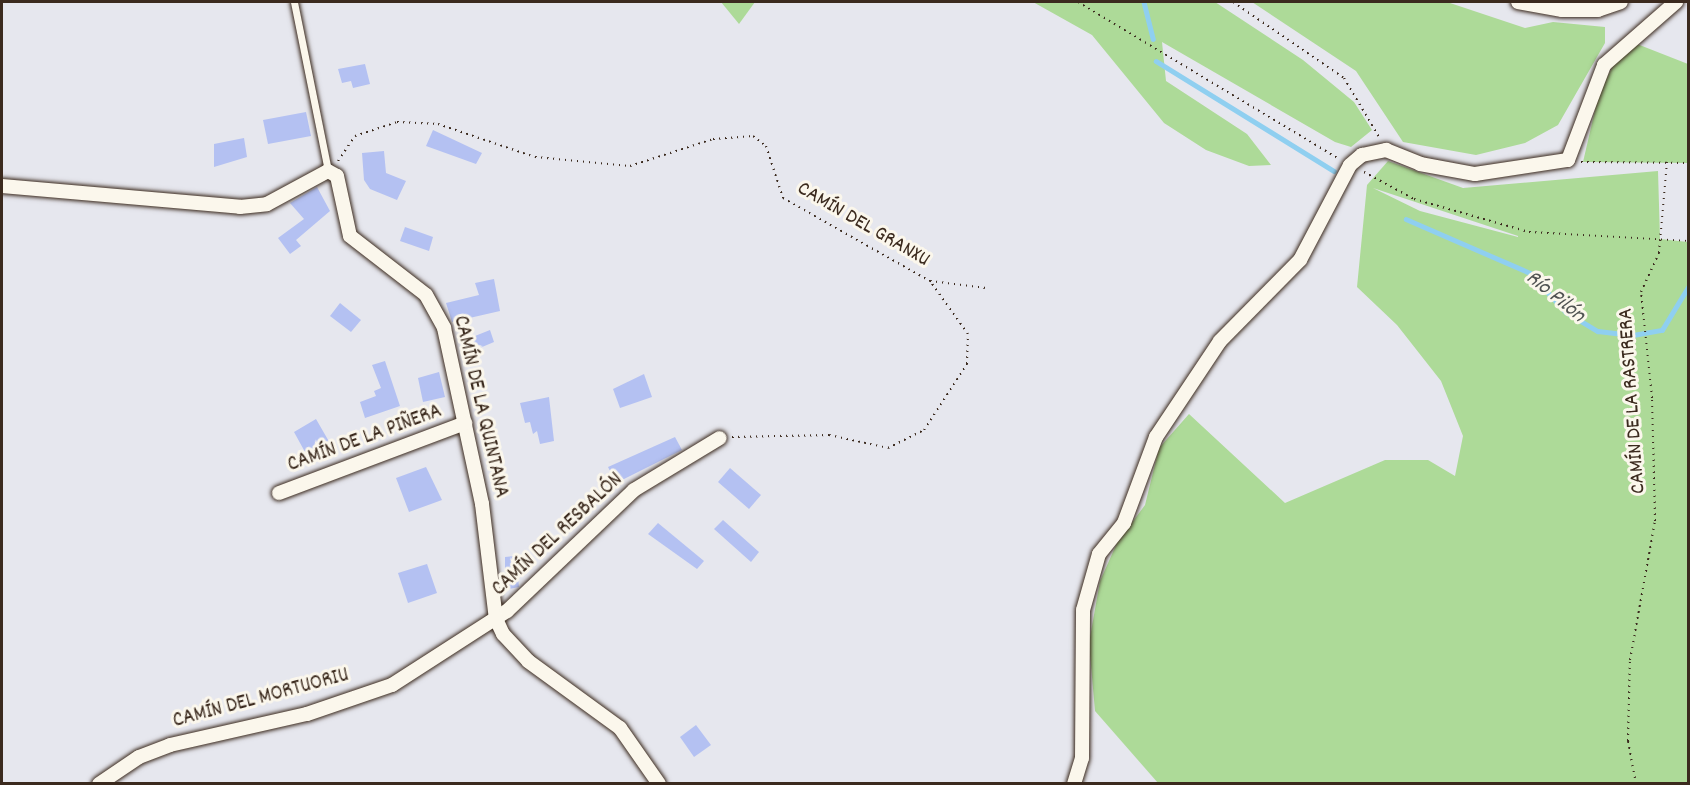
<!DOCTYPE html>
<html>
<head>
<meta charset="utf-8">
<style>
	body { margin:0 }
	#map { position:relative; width:1690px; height:785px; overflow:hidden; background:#e6e7ee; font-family:Dekko,sans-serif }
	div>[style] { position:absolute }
	.green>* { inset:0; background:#adda98 }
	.stream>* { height:4.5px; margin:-2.25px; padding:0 2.25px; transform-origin:2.25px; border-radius:2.25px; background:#8fcff0 }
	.building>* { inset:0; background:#b4c1f2 }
	.path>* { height:2px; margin-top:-1px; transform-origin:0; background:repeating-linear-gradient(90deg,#3b2a1e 0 1.5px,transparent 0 6px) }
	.roads { filter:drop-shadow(0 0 2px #3b2a1e) drop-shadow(0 0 2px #3b2a1e) }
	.service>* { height:7px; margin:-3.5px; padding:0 3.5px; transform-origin:3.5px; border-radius:3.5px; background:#fbf7ec }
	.minor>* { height:14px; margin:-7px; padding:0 7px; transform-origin:7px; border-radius:7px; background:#fbf7ec }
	span { translate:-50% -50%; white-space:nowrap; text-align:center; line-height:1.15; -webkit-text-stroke:6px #fbf7ec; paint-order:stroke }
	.street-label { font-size:21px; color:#3b2a1e }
	.water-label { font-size:22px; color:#505352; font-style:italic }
	.frame { position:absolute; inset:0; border:3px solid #3b2a1e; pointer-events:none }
</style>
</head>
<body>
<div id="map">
	<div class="green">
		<div style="clip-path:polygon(721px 2px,755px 2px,739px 24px)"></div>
		<div style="clip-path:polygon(1033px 2px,1215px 2px,1303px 60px,1354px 102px,1372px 130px,1351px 147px,1335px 142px,1162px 42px,1166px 81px,1247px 134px,1271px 165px,1249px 166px,1206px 150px,1164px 123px,1092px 35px)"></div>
		<div style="clip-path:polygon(1252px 2px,1447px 2px,1525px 28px,1553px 22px,1605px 27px,1605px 43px,1558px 125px,1525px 143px,1476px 155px,1403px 142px,1356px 71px)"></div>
		<div style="clip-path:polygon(1637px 44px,1688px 64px,1688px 163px,1583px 162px,1599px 93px,1614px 64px)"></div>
		<div style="clip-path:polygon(evenodd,1388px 161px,1463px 188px,1658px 171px,1660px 239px,1688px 242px,1688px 783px,1158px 783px,1095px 711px,1089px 643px,1100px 581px,1117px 543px,1145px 505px,1159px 448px,1189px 414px,1285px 503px,1385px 460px,1428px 460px,1455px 476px,1463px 436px,1441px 381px,1397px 325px,1357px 287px,1367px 185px,1388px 161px,1373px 188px,1518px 236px,1518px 237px,1420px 211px,1373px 188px)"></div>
	</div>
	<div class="stream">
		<div style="left:1144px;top:2px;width:38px;rotate:76deg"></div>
		<div style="left:1156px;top:61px;width:209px;rotate:31.7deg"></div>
		<div style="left:1406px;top:219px;width:135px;rotate:23.5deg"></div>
		<div style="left:1530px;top:273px;width:53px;rotate:47.3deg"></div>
		<div style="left:1566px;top:312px;width:37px;rotate:31deg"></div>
		<div style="left:1598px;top:331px;width:35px;rotate:7deg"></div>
		<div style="left:1633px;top:335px;width:29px;rotate:-10deg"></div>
		<div style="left:1662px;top:330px;width:50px;rotate:-58.8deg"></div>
	</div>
	<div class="building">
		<div style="clip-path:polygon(365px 64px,370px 84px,353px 88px,351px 81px,342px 83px,338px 69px)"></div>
		<div style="clip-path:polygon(306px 112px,311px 136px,268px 144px,263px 120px)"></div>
		<div style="clip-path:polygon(433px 130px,482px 153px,476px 164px,426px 146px)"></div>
		<div style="clip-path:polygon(244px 138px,247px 157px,214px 167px,214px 144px)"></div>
		<div style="clip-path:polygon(384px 151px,386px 173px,406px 181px,397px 200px,370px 189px,364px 180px,362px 153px)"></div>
		<div style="clip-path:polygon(317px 187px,330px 211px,296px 240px,301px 246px,290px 254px,278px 238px,304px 219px,290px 203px)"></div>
		<div style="clip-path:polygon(405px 227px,433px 237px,429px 251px,400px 241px)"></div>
		<div style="clip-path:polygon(494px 279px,500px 311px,452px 322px,446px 303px,479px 295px,475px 283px)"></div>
		<div style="clip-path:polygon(340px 303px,361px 320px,351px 332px,330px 316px)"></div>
		<div style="clip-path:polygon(490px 330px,494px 342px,475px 350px,470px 338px)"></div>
		<div style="clip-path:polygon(385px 361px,400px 406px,365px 418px,360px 402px,376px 396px,374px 391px,381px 388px,372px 365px)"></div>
		<div style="clip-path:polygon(439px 372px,445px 397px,423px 402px,418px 378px)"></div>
		<div style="clip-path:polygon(644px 374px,652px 397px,620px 408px,613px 389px)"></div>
		<div style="clip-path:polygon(549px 397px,554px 441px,540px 444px,537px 431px,533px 434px,530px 422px,525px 423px,520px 403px)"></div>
		<div style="clip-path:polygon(316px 419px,331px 445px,316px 454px,312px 448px,305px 452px,294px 432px)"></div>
		<div style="clip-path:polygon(675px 437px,682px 450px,616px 483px,608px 467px)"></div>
		<div style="clip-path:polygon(426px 467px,442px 500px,409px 512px,396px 478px)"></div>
		<div style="clip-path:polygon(730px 468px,761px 495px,749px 509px,718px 482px)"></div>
		<div style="clip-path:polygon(723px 520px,759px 552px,751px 562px,714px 529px)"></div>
		<div style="clip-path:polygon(658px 523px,704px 561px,697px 569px,648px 534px)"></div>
		<div style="clip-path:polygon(529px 554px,530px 566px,517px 568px,519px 587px,505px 590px,505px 557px)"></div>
		<div style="clip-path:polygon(427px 564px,437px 593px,408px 603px,398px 573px)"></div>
		<div style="clip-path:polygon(696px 725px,711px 745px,694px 757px,680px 737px)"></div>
	</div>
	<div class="path">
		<div style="left:1078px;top:2px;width:303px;rotate:31deg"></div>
		<div style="left:1233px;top:2px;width:135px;rotate:34.4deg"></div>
		<div style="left:1344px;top:78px;width:69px;rotate:59.3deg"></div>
		<div style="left:338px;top:161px;width:30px;rotate:-56deg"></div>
		<div style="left:355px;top:136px;width:44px;rotate:-18.4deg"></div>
		<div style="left:397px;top:122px;width:41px;rotate:2.8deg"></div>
		<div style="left:438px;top:124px;width:102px;rotate:18.8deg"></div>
		<div style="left:535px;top:157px;width:95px;rotate:5.4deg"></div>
		<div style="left:630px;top:166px;width:87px;rotate:-18deg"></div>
		<div style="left:713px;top:139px;width:40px;rotate:-4.3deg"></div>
		<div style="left:753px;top:136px;width:16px;rotate:38deg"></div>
		<div style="left:766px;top:146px;width:55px;rotate:71.9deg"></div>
		<div style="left:783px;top:198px;width:169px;rotate:29.5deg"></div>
		<div style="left:930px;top:281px;width:57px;rotate:7deg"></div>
		<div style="left:1581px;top:162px;width:107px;rotate:0.5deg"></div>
		<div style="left:1364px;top:172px;width:57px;rotate:28.4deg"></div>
		<div style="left:1414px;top:199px;width:120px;rotate:16deg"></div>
		<div style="left:1529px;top:232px;width:159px;rotate:3.2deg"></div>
		<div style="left:732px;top:437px;width:97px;rotate:-1.2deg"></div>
		<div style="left:829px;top:435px;width:60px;rotate:12.4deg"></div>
		<div style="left:888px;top:448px;width:40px;rotate:-26.6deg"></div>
		<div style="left:924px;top:430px;width:79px;rotate:-56.9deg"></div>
		<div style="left:967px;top:364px;width:30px;rotate:-88deg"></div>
		<div style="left:968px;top:334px;width:65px;rotate:-125.6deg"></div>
		<div style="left:1636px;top:784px;width:44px;rotate:-100.5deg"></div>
		<div style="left:1628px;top:741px;width:81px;rotate:-88.6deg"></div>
		<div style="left:1630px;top:660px;width:141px;rotate:-79.8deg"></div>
		<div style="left:1655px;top:521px;width:123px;rotate:-91.4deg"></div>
		<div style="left:1652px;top:398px;width:107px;rotate:-95.9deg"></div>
		<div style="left:1641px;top:292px;width:43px;rotate:-65.2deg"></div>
		<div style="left:1659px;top:253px;width:92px;rotate:-85deg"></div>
	</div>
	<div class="roads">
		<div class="service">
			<div style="left:294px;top:2px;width:172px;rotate:78.6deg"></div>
		</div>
		<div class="minor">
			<div style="left:1518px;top:2px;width:45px;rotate:10.3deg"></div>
			<div style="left:1562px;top:10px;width:36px"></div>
			<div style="left:1598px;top:10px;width:24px;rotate:-19deg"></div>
			<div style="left:2px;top:186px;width:239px;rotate:5deg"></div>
			<div style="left:240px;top:207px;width:27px;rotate:-6deg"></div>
			<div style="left:267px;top:204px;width:69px;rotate:-28.4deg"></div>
			<div style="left:328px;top:171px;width:10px;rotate:29deg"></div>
			<div style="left:337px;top:176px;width:61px;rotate:77.8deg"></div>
			<div style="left:350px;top:236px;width:96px;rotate:37.8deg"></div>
			<div style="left:426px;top:295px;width:38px;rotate:61deg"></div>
			<div style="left:444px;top:328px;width:180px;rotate:77.8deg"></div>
			<div style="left:482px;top:504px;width:116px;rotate:83.1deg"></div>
			<div style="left:496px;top:619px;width:17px;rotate:65deg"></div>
			<div style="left:503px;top:634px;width:37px;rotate:47deg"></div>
			<div style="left:528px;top:661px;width:114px;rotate:36.1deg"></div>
			<div style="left:620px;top:728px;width:68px;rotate:55.1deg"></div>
			<div style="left:279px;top:493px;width:199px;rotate:-20.6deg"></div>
			<div style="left:99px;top:784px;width:48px;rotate:-34deg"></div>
			<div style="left:139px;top:757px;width:33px;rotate:-21deg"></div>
			<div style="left:170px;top:745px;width:140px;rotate:-12.8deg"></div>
			<div style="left:307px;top:714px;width:90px;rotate:-18.8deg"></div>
			<div style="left:392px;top:685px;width:137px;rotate:-32.8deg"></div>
			<div style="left:507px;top:611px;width:175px;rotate:-43.6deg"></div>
			<div style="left:634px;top:490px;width:100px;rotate:-31.2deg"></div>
			<div style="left:1074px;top:784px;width:27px;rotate:-73deg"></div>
			<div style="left:1082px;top:758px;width:148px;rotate:-89.6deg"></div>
			<div style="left:1083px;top:610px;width:58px;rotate:-74.1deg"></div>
			<div style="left:1099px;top:554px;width:40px;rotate:-51deg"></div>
			<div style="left:1124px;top:523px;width:92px;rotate:-69.6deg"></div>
			<div style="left:1156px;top:437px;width:115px;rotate:-56.3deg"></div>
			<div style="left:1220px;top:341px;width:114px;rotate:-45.4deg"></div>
			<div style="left:1300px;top:260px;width:107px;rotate:-62.2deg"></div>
			<div style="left:1350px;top:165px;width:16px;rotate:-40deg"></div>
			<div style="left:1362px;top:155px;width:25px;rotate:-12deg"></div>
			<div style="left:1386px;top:150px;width:37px;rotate:22deg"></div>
			<div style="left:1420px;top:164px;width:56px;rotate:10.3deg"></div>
			<div style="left:1475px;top:174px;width:94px;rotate:-8.6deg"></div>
			<div style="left:1568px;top:160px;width:102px;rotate:-69.2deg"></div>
			<div style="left:1604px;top:65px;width:96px;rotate:-41.2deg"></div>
		</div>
	</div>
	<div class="street-label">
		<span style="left:863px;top:225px;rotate:30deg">CAMÍN DEL GRANXU</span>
		<span style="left:1633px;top:401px;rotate:-94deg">CAMÍN DE LA RASTRERA</span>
		<span style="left:480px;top:407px;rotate:77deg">CAMÍN DE LA QUINTANA</span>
		<span style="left:365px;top:439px;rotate:-20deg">CAMÍN DE LA PIÑERA</span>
		<span style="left:558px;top:535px;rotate:-43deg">CAMÍN DEL RESBALÓN</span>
		<span style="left:261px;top:699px;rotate:-15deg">CAMÍN DEL MORTUORIU</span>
	</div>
	<div class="water-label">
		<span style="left:1555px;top:297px;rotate:39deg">Río Pilón</span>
	</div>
	<div class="frame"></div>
</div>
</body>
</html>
